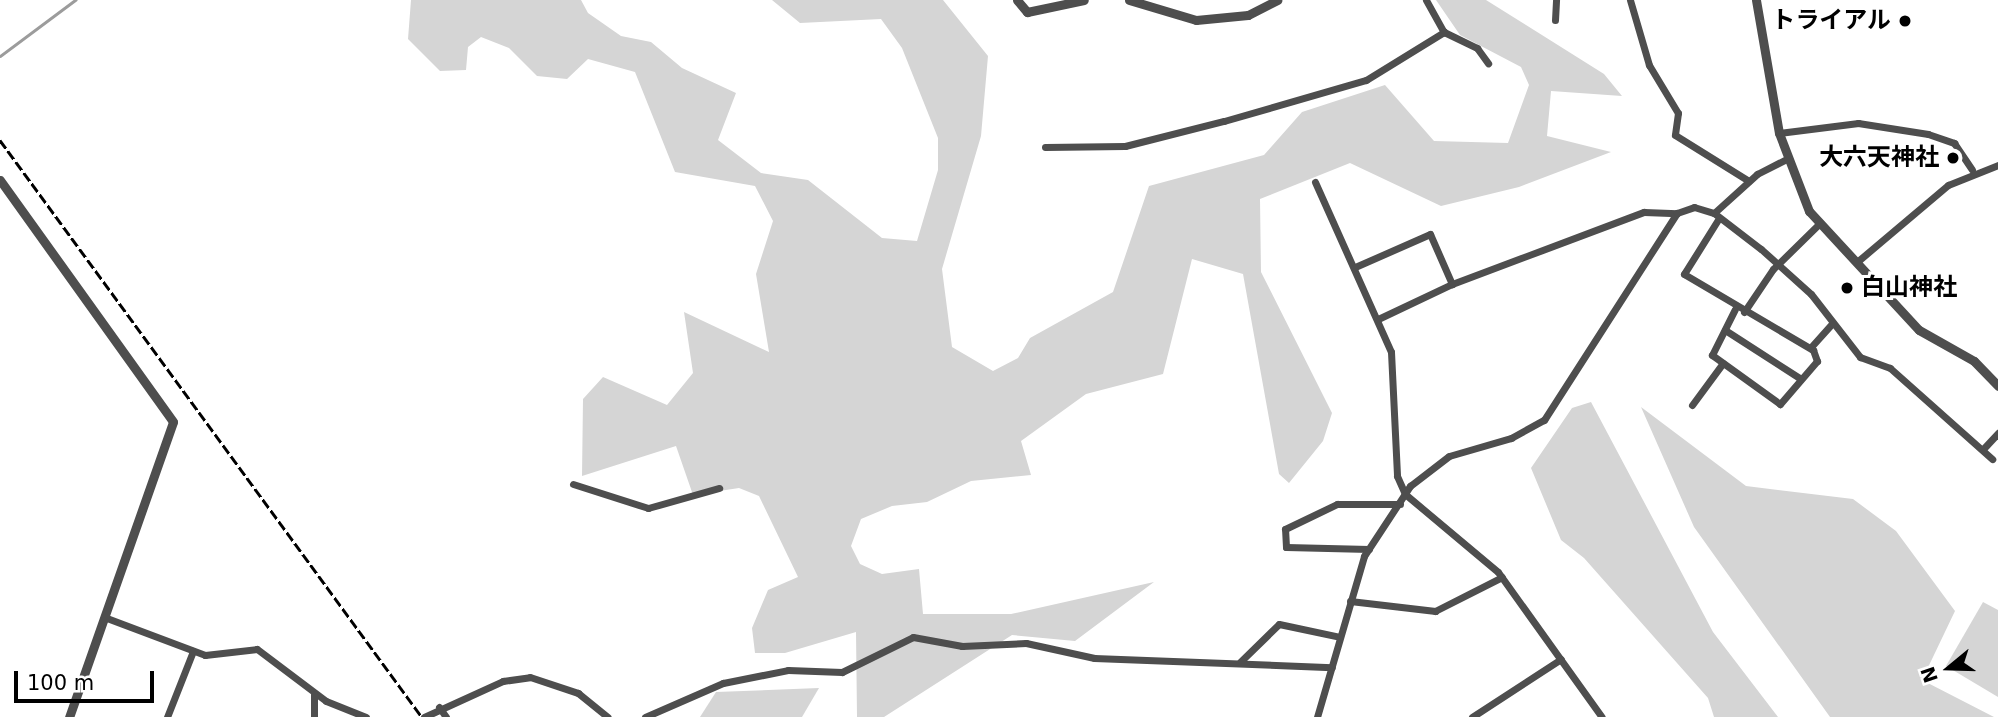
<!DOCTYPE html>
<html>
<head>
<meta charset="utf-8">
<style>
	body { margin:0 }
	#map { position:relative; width:1998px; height:717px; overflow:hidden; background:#fff; font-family:"DejaVu Sans","Noto Sans JP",sans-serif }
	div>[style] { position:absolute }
	.green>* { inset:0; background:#d5d5d5 }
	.stream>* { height:2.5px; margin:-1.25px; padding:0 1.25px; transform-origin:1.25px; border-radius:1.25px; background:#9c9c9c }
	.minor>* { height:7px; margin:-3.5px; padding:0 3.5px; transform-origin:3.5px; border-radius:3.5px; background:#4e4e4e }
	.tertiary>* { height:9px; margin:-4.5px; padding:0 4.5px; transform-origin:4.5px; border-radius:4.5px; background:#4e4e4e }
	.rail>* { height:2.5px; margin-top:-1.25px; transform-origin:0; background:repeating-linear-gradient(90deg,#000 0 10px,transparent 0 13.5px) }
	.dots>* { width:19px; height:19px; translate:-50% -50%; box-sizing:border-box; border:4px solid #fff; border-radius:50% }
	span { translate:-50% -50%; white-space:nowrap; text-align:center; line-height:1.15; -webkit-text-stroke:6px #fff; paint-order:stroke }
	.poi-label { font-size:24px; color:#000; font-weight:700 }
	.right { translate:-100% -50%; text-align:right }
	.left { translate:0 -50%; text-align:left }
	.north { position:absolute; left:1914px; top:633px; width:70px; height:70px; -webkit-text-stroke:5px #fff; paint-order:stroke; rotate:251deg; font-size:19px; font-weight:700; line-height:28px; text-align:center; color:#000 }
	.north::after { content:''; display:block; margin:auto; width:24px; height:32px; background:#000; clip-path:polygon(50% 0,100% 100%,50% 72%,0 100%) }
	.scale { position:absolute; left:14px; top:671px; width:140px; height:32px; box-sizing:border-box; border:4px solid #000; border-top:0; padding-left:9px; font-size:21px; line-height:24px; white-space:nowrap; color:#000; -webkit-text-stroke:5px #fff; paint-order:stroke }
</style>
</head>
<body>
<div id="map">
	<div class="green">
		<div style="clip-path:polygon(411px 0,581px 0,588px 13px,621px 36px,651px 42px,682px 68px,736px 93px,718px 140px,761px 173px,808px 180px,882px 238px,917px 241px,938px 170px,938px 138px,902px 48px,881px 19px,800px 23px,772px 0,943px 0,988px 56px,981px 136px,942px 269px,952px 347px,993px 371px,1018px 358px,1030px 338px,1113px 292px,1149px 186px,1264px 155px,1302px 112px,1385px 85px,1434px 141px,1508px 143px,1529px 85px,1521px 67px,1460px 35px,1436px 0,1486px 0,1604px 74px,1622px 96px,1551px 91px,1547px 136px,1611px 152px,1519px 187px,1441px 206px,1350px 163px,1260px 199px,1261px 272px,1332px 413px,1323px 441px,1289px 483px,1279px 474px,1243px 274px,1192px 259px,1163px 374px,1086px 394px,1021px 441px,1031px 475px,971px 481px,927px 502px,892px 506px,861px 519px,851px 546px,860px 564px,882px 574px,919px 569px,923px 614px,1011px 614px,1154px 582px,1075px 641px,1012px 635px,884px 717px,857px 717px,856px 632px,785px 653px,755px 653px,752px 628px,768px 590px,798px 577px,759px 496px,739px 488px,693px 495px,676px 446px,582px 476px,583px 399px,603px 377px,667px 405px,693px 373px,684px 312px,769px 352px,756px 274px,773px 221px,755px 186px,675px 172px,635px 72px,588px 59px,567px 79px,537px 76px,509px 48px,481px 37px,468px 47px,466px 70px,440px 71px,408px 39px)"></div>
		<div style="clip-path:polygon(1591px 402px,1713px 632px,1778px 717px,1714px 717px,1708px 698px,1584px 558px,1561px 540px,1531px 468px,1572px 408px)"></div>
		<div style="clip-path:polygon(1641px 407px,1746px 486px,1853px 499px,1896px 531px,1955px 611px,1922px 680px,1994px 717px,1830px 717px,1694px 527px)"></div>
		<div style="clip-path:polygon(1983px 602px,1998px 610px,1998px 697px,1946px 666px)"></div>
		<div style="clip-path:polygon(819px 688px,802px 717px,700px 717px,716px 692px)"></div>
	</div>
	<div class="stream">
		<div style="left:0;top:56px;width:94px;rotate:-36.7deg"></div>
	</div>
	<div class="minor">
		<div style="left:1426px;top:0;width:37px;rotate:61deg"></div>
		<div style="left:1444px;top:32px;width:37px;rotate:26deg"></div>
		<div style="left:1477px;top:48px;width:19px;rotate:54deg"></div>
		<div style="left:1630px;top:0;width:68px;rotate:73.7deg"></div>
		<div style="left:1649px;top:65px;width:56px;rotate:58.9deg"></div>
		<div style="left:1678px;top:113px;width:22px;rotate:98deg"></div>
		<div style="left:1675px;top:135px;width:87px;rotate:31.9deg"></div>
		<div style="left:1555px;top:20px;width:20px;rotate:-87deg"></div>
		<div style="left:1779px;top:133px;width:80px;rotate:-7.2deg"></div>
		<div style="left:1858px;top:123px;width:71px;rotate:8.9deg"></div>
		<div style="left:1928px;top:134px;width:28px;rotate:19deg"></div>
		<div style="left:1954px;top:143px;width:32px;rotate:56deg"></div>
		<div style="left:1045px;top:147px;width:80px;rotate:-0.7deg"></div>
		<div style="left:1125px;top:146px;width:102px;rotate:-14.2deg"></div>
		<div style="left:1224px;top:121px;width:148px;rotate:-16.1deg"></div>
		<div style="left:1366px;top:80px;width:92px;rotate:-31.6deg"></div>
		<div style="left:1315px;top:182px;width:186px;rotate:65.9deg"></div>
		<div style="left:1391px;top:352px;width:124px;rotate:87.2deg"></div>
		<div style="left:1397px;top:476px;width:20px;rotate:66deg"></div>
		<div style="left:1405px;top:494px;width:121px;rotate:40deg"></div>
		<div style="left:1498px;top:572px;width:178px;rotate:54.4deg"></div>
		<div style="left:1714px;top:213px;width:58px;rotate:-42.2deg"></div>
		<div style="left:1757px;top:174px;width:34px;rotate:-27deg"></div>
		<div style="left:1719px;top:218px;width:66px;rotate:122deg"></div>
		<div style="left:1684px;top:274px;width:150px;rotate:30.5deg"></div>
		<div style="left:1813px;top:350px;width:12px;rotate:70deg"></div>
		<div style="left:1817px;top:361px;width:57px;rotate:130.7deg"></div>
		<div style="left:1780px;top:404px;width:84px;rotate:-144.2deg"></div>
		<div style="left:1712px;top:355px;width:51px;rotate:-63.4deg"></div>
		<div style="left:1858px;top:261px;width:118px;rotate:-40.2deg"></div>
		<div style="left:1948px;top:185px;width:54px;rotate:-21.8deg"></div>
		<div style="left:1355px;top:267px;width:82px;rotate:-23.7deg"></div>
		<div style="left:1430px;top:234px;width:55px;rotate:66.3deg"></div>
		<div style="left:1744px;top:312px;width:52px;rotate:-56deg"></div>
		<div style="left:1773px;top:269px;width:66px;rotate:-44.4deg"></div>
		<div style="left:1378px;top:319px;width:82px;rotate:-25.3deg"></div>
		<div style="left:1452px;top:284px;width:205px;rotate:-20.6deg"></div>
		<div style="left:1644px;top:212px;width:33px;rotate:2deg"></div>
		<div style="left:1725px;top:330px;width:90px;rotate:32.8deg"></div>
		<div style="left:1811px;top:347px;width:30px;rotate:-48deg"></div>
		<div style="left:1692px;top:405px;width:52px;rotate:-53.6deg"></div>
		<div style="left:1984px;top:448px;width:21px;rotate:-47deg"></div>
		<div style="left:573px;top:484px;width:79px;rotate:17.7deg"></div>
		<div style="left:648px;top:508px;width:74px;rotate:-15.7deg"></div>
		<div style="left:1369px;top:549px;width:83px;rotate:-178.6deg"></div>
		<div style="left:1286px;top:547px;width:18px;rotate:-93deg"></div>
		<div style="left:1285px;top:529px;width:58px;rotate:-25.7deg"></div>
		<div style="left:1337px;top:504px;width:63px"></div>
		<div style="left:1350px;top:601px;width:86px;rotate:6.7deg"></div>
		<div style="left:1435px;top:611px;width:75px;rotate:-26.9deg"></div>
		<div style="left:104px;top:617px;width:108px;rotate:20.6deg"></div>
		<div style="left:205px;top:655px;width:52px;rotate:-6.6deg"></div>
		<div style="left:257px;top:649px;width:86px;rotate:37deg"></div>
		<div style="left:326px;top:701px;width:43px;rotate:21.8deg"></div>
		<div style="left:1240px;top:662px;width:54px;rotate:-44.3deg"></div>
		<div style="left:1279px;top:624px;width:62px;rotate:12deg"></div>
		<div style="left:439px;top:707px;width:12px;rotate:55deg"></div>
		<div style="left:167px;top:717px;width:71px;rotate:-68.5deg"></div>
		<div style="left:314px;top:717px;width:23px;rotate:-90deg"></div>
		<div style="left:424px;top:717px;width:87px;rotate:-24.5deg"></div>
		<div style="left:503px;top:681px;width:27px;rotate:-8deg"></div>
		<div style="left:530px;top:677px;width:51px;rotate:18.4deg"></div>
		<div style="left:578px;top:693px;width:38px;rotate:39deg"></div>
		<div style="left:645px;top:717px;width:85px;rotate:-23.6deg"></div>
		<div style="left:723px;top:683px;width:66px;rotate:-11.3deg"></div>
		<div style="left:788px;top:670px;width:54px;rotate:2.1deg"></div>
		<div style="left:842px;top:672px;width:79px;rotate:-26.2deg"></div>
		<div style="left:913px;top:637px;width:50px;rotate:10.4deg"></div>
		<div style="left:962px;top:646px;width:64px;rotate:-2.7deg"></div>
		<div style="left:1026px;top:643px;width:70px;rotate:12.4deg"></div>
		<div style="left:1094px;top:658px;width:238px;rotate:2.2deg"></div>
		<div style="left:1317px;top:717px;width:168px;rotate:-73.7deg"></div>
		<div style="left:1364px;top:556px;width:84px;rotate:-56.7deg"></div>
		<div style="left:1410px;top:486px;width:49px;rotate:-37.6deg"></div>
		<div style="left:1449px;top:456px;width:65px;rotate:-16.2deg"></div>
		<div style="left:1511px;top:438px;width:38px;rotate:-29deg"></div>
		<div style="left:1544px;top:420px;width:246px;rotate:-57.3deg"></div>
		<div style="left:1677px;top:213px;width:18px;rotate:-19deg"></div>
		<div style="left:1694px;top:207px;width:21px;rotate:17deg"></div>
		<div style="left:1714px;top:213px;width:59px;rotate:37.5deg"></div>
		<div style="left:1761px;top:249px;width:67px;rotate:42deg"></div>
		<div style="left:1811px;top:294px;width:80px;rotate:52.1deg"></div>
		<div style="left:1860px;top:357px;width:32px;rotate:20deg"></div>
		<div style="left:1890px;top:368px;width:137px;rotate:41.7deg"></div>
		<div style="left:1472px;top:717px;width:106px;rotate:-33.1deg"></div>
	</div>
	<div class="tertiary">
		<div style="left:1017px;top:0;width:16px;rotate:50deg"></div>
		<div style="left:1027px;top:12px;width:58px;rotate:-11.9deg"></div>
		<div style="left:1129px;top:0;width:70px;rotate:16.6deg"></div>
		<div style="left:1196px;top:20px;width:52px;rotate:-5.5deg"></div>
		<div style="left:1248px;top:15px;width:33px;rotate:-27deg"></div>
		<div style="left:1756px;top:0;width:135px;rotate:80.2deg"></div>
		<div style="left:1779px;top:133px;width:84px;rotate:69deg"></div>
		<div style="left:1809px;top:211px;width:162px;rotate:47.3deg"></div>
		<div style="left:1919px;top:330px;width:63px;rotate:29.4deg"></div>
		<div style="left:1974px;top:361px;width:35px;rotate:46deg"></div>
		<div style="left:0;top:180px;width:297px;rotate:54.4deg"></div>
		<div style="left:173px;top:422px;width:313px;rotate:109.4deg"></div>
	</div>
	<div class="rail">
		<div style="left:0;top:140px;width:715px;rotate:53.82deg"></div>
	</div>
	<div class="dots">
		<div style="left:1905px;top:21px;background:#000"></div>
		<div style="left:1953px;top:158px;background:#000"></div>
		<div style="left:1847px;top:288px;background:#000"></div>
	</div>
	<div class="poi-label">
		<span class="right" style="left:1891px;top:21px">トライアル</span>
		<span class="right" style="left:1939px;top:158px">大六天神社</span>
		<span class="left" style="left:1861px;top:288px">白山神社</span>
	</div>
	<div class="north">N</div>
	<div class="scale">100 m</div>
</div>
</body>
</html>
